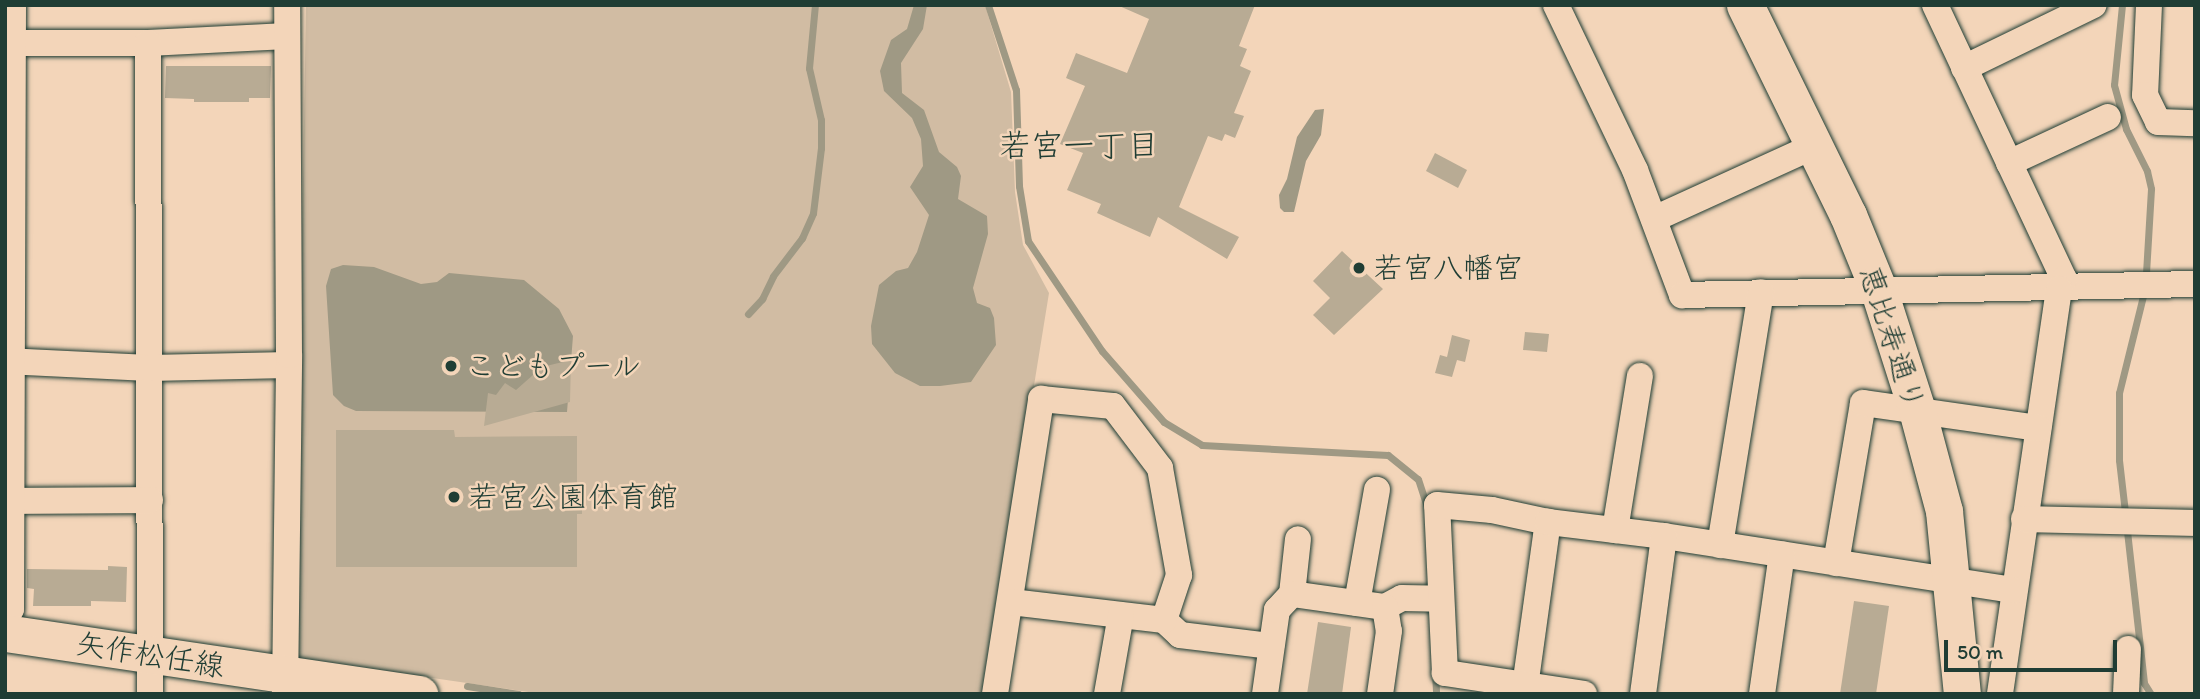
<!DOCTYPE html>
<html>
<head>
<meta charset="utf-8">
<style>
	body { margin:0 }
	#map { position:relative; width:2200px; height:699px; overflow:hidden; background:#f3d5b9; font-family:Itim,"Klee One",sans-serif }
	div>[style] { position:absolute }
	.green>* { inset:0; background:#d1bca3 }
	.water>* { inset:0; background:#9f9984 }
	.stream>* { height:7px; margin:-3.5px; padding:0 3.5px; transform-origin:3.5px; border-radius:3.5px; background:#9f9984 }
	.building>* { inset:0; background:#b8ab94 }
	.roads { filter:drop-shadow(0 0 2px #1f3d34) drop-shadow(0 0 2px #1f3d34) }
	.street>* { height:26px; margin:-13px; padding:0 13px; transform-origin:13px; border-radius:13px; background:#f3d5b9 }
	.secondary>* { height:37px; margin:-18.5px; padding:0 18.5px; transform-origin:18.5px; border-radius:18.5px; background:#f3d5b9 }
	.dots>* { width:19px; height:19px; translate:-50% -50%; box-sizing:border-box; border:4px solid #f3d5b9; border-radius:50% }
	span { translate:-50% -50%; white-space:nowrap; text-align:center; line-height:1.15; -webkit-text-stroke:5px #f3d5b9; paint-order:stroke }
	.poi-label { font-size:30px; color:#1f3d34 }
	.left { translate:0 -50%; text-align:left }
	.street-label { font-size:30px; color:#1f3d34 }
	.neighbourhood-label { font-size:32px; color:#1f3d34 }
	.frame { position:absolute; inset:0; border:7px solid #1f3d34; pointer-events:none }
	.scale { position:absolute; left:1944px; top:640px; width:173px; height:32px; box-sizing:border-box; border:4px solid #1f3d34; border-top:0; padding-left:9px; font-size:21px; line-height:24px; white-space:nowrap; color:#1f3d34; -webkit-text-stroke:5px #f3d5b9; paint-order:stroke }
</style>
</head>
<body>
<div id="map">
	<div class="green">
		<div style="clip-path:polygon(306px 5px,985px 5px,1011px 92px,1015px 192px,1023px 245px,1049px 293px,984px 694px,542px 694px,295px 658px)"></div>
	</div>
	<div class="water">
		<div style="clip-path:polygon(914px 5px,927px 5px,923px 29px,901px 63px,902px 93px,924px 110px,939px 152px,957px 167px,961px 176px,958px 199px,987px 216px,988px 234px,973px 288px,977px 303px,990px 308px,994px 318px,996px 345px,971px 382px,940px 386px,920px 386px,895px 373px,872px 344px,871px 326px,879px 285px,896px 271px,908px 268px,917px 252px,929px 215px,910px 187px,923px 166px,921px 139px,912px 118px,884px 91px,880px 71px,891px 40px,907px 29px)"></div>
		<div style="clip-path:polygon(1324px 109px,1321px 135px,1306px 161px,1294px 212px,1284px 212px,1280px 208px,1279px 195px,1287px 179px,1297px 137px,1315px 110px)"></div>
		<div style="clip-path:polygon(343px 265px,374px 267px,421px 284px,437px 282px,449px 273px,524px 280px,559px 309px,573px 336px,567px 412px,356px 411px,344px 406px,333px 395px,326px 286px,331px 269px)"></div>
	</div>
	<div class="stream">
		<div style="left:988px;top:5px;width:89px;rotate:71.8deg"></div>
		<div style="left:1016px;top:90px;width:96px;rotate:88.2deg"></div>
		<div style="left:1019px;top:186px;width:56px;rotate:80.7deg"></div>
		<div style="left:1028px;top:241px;width:133px;rotate:56.1deg"></div>
		<div style="left:1102px;top:351px;width:94px;rotate:48.9deg"></div>
		<div style="left:1164px;top:422px;width:44px;rotate:31.2deg"></div>
		<div style="left:1202px;top:445px;width:186px;rotate:3.1deg"></div>
		<div style="left:1388px;top:455px;width:38px;rotate:39deg"></div>
		<div style="left:1418px;top:479px;width:32px;rotate:72deg"></div>
		<div style="left:2122px;top:5px;width:80px;rotate:95.7deg"></div>
		<div style="left:2114px;top:85px;width:46px;rotate:74.7deg"></div>
		<div style="left:2126px;top:129px;width:47px;rotate:63.4deg"></div>
		<div style="left:2147px;top:171px;width:18px;rotate:77deg"></div>
		<div style="left:2151px;top:189px;width:84px;rotate:93.4deg"></div>
		<div style="left:748px;top:314px;width:21px;rotate:-47deg"></div>
		<div style="left:762px;top:299px;width:25px;rotate:-64deg"></div>
		<div style="left:773px;top:276px;width:48px;rotate:-52.7deg"></div>
		<div style="left:802px;top:238px;width:27px;rotate:-66deg"></div>
		<div style="left:813px;top:213px;width:65px;rotate:-83deg"></div>
		<div style="left:821px;top:148px;width:28px;rotate:-90deg"></div>
		<div style="left:821px;top:120px;width:53px;rotate:-103deg"></div>
		<div style="left:809px;top:68px;width:63px;rotate:-84.6deg"></div>
		<div style="left:2125px;top:512px;width:52px;rotate:-96.6deg"></div>
		<div style="left:2119px;top:460px;width:67px;rotate:-90deg"></div>
		<div style="left:2119px;top:393px;width:100px;rotate:-76.1deg"></div>
		<div style="left:2127px;top:531px;width:153px;rotate:83.6deg"></div>
		<div style="left:2144px;top:683px;width:13px;rotate:58deg"></div>
		<div style="left:1435px;top:672px;width:22px;rotate:87deg"></div>
		<div style="left:467px;top:686px;width:52px;rotate:8.9deg"></div>
	</div>
	<div class="building">
		<div style="clip-path:polygon(1117px 5px,1255px 5px,1239px 46px,1247px 49px,1240px 66px,1251px 71px,1234px 113px,1244px 116px,1235px 138px,1225px 134px,1222px 141px,1208px 136px,1179px 207px,1239px 237px,1227px 259px,1158px 217px,1150px 237px,1097px 213px,1101px 204px,1067px 190px,1083px 153px,1060px 144px,1085px 86px,1066px 78px,1076px 53px,1127px 73px,1149px 19px)"></div>
		<div style="clip-path:polygon(166px 66px,271px 66px,270px 98px,249px 98px,249px 102px,194px 102px,194px 99px,165px 98px)"></div>
		<div style="clip-path:polygon(1435px 153px,1467px 170px,1458px 188px,1426px 171px)"></div>
		<div style="clip-path:polygon(1342px 251px,1383px 289px,1334px 335px,1313px 315px,1330px 298px,1313px 281px)"></div>
		<div style="clip-path:polygon(1525px 332px,1549px 334px,1547px 352px,1523px 350px)"></div>
		<div style="clip-path:polygon(1452px 335px,1470px 340px,1465px 362px,1457px 360px,1452px 377px,1435px 373px,1440px 355px,1447px 357px)"></div>
		<div style="clip-path:polygon(571px 360px,570px 402px,484px 426px,488px 393px,496px 395px,505px 383px,516px 390px,542px 367px)"></div>
		<div style="clip-path:polygon(336px 430px,454px 430px,455px 437px,577px 436px,577px 483px,582px 483px,582px 514px,577px 514px,577px 567px,336px 567px)"></div>
		<div style="clip-path:polygon(108px 566px,127px 567px,126px 602px,91px 601px,91px 606px,33px 606px,34px 589px,27px 588px,27px 569px,108px 570px)"></div>
		<div style="clip-path:polygon(1854px 601px,1889px 606px,1876px 694px,1840px 694px)"></div>
		<div style="clip-path:polygon(1318px 622px,1351px 627px,1342px 694px,1307px 694px)"></div>
	</div>
	<div class="roads">
		<div class="street">
			<div style="left:1556px;top:5px;width:183px;rotate:64.4deg"></div>
			<div style="left:1635px;top:170px;width:134px;rotate:69.4deg"></div>
			<div style="left:1682px;top:295px;width:513px;rotate:-1.23deg"></div>
			<div style="left:1935px;top:5px;width:303px;rotate:64.8deg"></div>
			<div style="left:2064px;top:279px;width:11px;rotate:117deg"></div>
			<div style="left:2059px;top:289px;width:409px;rotate:98.3deg"></div>
			<div style="left:2149px;top:5px;width:90px;rotate:92.5deg"></div>
			<div style="left:2145px;top:95px;width:30px;rotate:64deg"></div>
			<div style="left:2158px;top:122px;width:37px;rotate:2deg"></div>
			<div style="left:5px;top:43px;width:143px"></div>
			<div style="left:148px;top:43px;width:139px;rotate:-2.9deg"></div>
			<div style="left:148px;top:43px;width:651px;rotate:89.82deg"></div>
			<div style="left:1964px;top:68px;width:144px;rotate:-25.9deg"></div>
			<div style="left:2009px;top:163px;width:109px;rotate:-24.9deg"></div>
			<div style="left:1654px;top:219px;width:176px;rotate:-24.5deg"></div>
			<div style="left:5px;top:361px;width:144px;rotate:2.8deg"></div>
			<div style="left:149px;top:368px;width:140px;rotate:-1.2deg"></div>
			<div style="left:11px;top:501px;width:139px;rotate:-0.4deg"></div>
			<div style="left:2024px;top:519px;width:171px;rotate:1.3deg"></div>
			<div style="left:1615px;top:530px;width:156px;rotate:-80.8deg"></div>
			<div style="left:1720px;top:545px;width:256px;rotate:-80.8deg"></div>
			<div style="left:1836px;top:563px;width:162px;rotate:-80.4deg"></div>
			<div style="left:1863px;top:403px;width:177px;rotate:8.1deg"></div>
			<div style="left:1292px;top:594px;width:55px;rotate:-83.8deg"></div>
			<div style="left:1357px;top:603px;width:115px;rotate:-80deg"></div>
			<div style="left:1385px;top:607px;width:19px;rotate:-28deg"></div>
			<div style="left:1402px;top:598px;width:39px;rotate:1deg"></div>
			<div style="left:5px;top:616px;width:9px;rotate:-49deg"></div>
			<div style="left:11px;top:609px;width:604px;rotate:-89.81deg"></div>
			<div style="left:1164px;top:620px;width:22px;rotate:43deg"></div>
			<div style="left:1180px;top:635px;width:92px;rotate:6.9deg"></div>
			<div style="left:285px;top:694px;width:339px;rotate:-89.3deg"></div>
			<div style="left:289px;top:355px;width:350px;rotate:-90.3deg"></div>
			<div style="left:995px;top:694px;width:299px;rotate:-81.1deg"></div>
			<div style="left:1041px;top:399px;width:72px;rotate:5.6deg"></div>
			<div style="left:1113px;top:406px;width:78px;rotate:52.8deg"></div>
			<div style="left:1160px;top:468px;width:109px;rotate:79.9deg"></div>
			<div style="left:1179px;top:575px;width:47px;rotate:108.4deg"></div>
			<div style="left:1164px;top:620px;width:154px;rotate:-173.3deg"></div>
			<div style="left:1107px;top:694px;width:80px;rotate:-80deg"></div>
			<div style="left:1265px;top:694px;width:85px;rotate:-81.9deg"></div>
			<div style="left:1277px;top:610px;width:22px;rotate:-47deg"></div>
			<div style="left:1292px;top:594px;width:94px;rotate:8deg"></div>
			<div style="left:1385px;top:607px;width:24px;rotate:81deg"></div>
			<div style="left:1389px;top:631px;width:64px;rotate:98.1deg"></div>
			<div style="left:1524px;top:694px;width:174px;rotate:-82.1deg"></div>
			<div style="left:1584px;top:694px;width:141px;rotate:-171.4deg"></div>
			<div style="left:1445px;top:673px;width:168px;rotate:-92.7deg"></div>
			<div style="left:1437px;top:505px;width:55px;rotate:5.2deg"></div>
			<div style="left:1492px;top:510px;width:57px;rotate:12.1deg"></div>
			<div style="left:1548px;top:522px;width:117px;rotate:6.9deg"></div>
			<div style="left:1664px;top:536px;width:354px;rotate:8.8deg"></div>
			<div style="left:1643px;top:694px;width:159px;rotate:-82.4deg"></div>
			<div style="left:1762px;top:694px;width:141px;rotate:-81.9deg"></div>
			<div style="left:2126px;top:694px;width:45px;rotate:-87.5deg"></div>
		</div>
		<div class="secondary">
			<div style="left:1745px;top:5px;width:234px;rotate:63.9deg"></div>
			<div style="left:1848px;top:215px;width:82px;rotate:67.8deg"></div>
			<div style="left:1879px;top:291px;width:125px;rotate:72.3deg"></div>
			<div style="left:1917px;top:410px;width:105px;rotate:75deg"></div>
			<div style="left:1944px;top:511px;width:184px;rotate:84.4deg"></div>
			<div style="left:5px;top:633px;width:419px;rotate:8.4deg"></div>
		</div>
	</div>
	<div class="dots">
		<div style="left:1359px;top:268px;background:#1f3d34"></div>
		<div style="left:451px;top:366px;background:#1f3d34"></div>
		<div style="left:454px;top:497px;background:#1f3d34"></div>
	</div>
	<div class="poi-label">
		<span class="left" style="left:1373px;top:268px">若宮八幡宮</span>
		<span class="left" style="left:465px;top:366px">こどもプール</span>
		<span class="left" style="left:468px;top:497px">若宮公園体育館</span>
	</div>
	<div class="street-label">
		<span style="left:1892px;top:338px;rotate:72deg">恵比寿通り</span>
		<span style="left:150px;top:655px;rotate:9deg">矢作松任線</span>
	</div>
	<div class="neighbourhood-label">
		<span style="left:1079px;top:145px">若宮一丁目</span>
	</div>
	<div class="frame"></div>
	<div class="scale">50 m</div>
</div>
</body>
</html>
